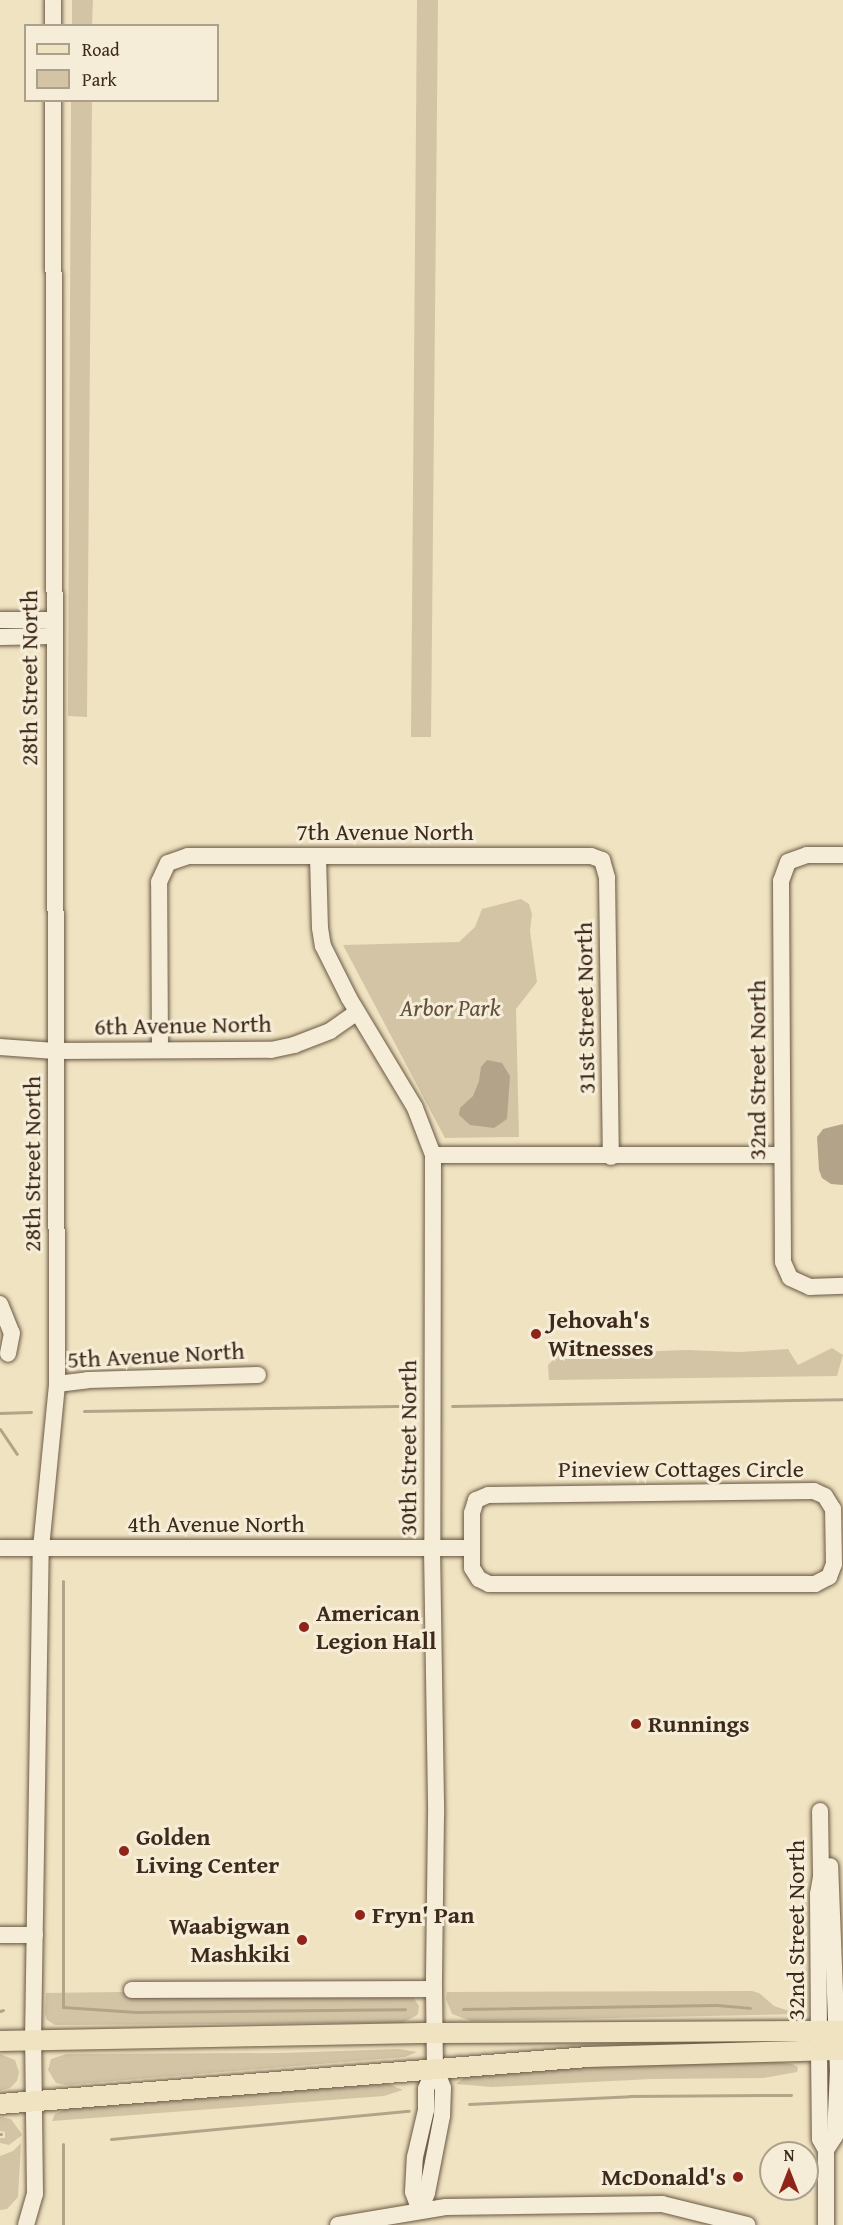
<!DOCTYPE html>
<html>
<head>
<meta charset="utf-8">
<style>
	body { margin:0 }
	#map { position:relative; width:843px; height:2225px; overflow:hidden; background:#f0e3c1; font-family:"Gentium Book Plus",serif }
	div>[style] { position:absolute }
	.green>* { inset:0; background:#d2c4a5 }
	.water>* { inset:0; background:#b3a489 }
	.stream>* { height:3px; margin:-1.5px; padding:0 1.5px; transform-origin:1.5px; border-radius:1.5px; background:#b3a489 }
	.roads { filter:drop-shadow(0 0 2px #6a5844) drop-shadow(0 0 2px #6a5844) }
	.minor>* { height:16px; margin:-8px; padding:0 8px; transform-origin:8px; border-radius:8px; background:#f5edd7 }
	.major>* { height:20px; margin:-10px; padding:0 10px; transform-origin:10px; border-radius:10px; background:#f0e3c1 }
	.dots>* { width:16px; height:16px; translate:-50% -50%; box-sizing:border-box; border:3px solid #f5edd7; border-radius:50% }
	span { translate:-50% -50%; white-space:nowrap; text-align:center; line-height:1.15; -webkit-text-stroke:6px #f5edd7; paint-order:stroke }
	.street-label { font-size:24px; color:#3e2a1b }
	.park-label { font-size:24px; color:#63503e; font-style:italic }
	.poi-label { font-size:24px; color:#3e2a1b; font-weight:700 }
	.left { translate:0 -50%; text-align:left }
	.right { translate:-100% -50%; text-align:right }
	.legend { position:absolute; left:24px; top:24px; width:195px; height:78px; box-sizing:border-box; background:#f5edd7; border:2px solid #ac9f8c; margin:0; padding:8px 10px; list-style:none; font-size:18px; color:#3e2a1b }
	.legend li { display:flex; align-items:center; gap:12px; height:30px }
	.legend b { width:30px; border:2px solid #ac9f8c }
	.north { position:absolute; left:759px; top:2141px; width:60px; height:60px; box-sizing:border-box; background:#f5edd7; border:2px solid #ac9f8c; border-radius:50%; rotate:0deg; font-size:16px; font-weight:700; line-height:24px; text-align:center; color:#3e2a1b }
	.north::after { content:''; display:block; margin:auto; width:21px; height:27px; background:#8f2418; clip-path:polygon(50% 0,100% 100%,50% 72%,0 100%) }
</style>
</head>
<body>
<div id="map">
	<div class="green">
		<div style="clip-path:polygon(72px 0,93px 0,92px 25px,72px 25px)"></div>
		<div style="clip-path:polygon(417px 0,438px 0,431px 737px,411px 737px)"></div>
		<div style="clip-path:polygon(92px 101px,87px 717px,68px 716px,71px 101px)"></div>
		<div style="clip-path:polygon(521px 899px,529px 904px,532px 914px,530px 931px,537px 982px,516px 1009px,519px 1137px,445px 1138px,343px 945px,459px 942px,475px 927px,482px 909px)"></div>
		<div style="clip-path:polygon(832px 1348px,843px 1355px,837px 1376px,549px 1380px,548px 1365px,558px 1355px,686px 1350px,740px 1352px,788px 1349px,798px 1365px)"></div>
		<div style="clip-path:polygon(752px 1991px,759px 1993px,774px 2006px,798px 2014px,471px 2021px,452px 2014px,446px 1999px,447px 1992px)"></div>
		<div style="clip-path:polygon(118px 1992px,413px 1997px,419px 2006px,418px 2014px,414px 2017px,401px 2023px,55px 2025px,47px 2020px,45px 2014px,46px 1993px)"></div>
		<div style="clip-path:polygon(399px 2049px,417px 2052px,405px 2057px,65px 2085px,56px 2083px,48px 2070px,51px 2059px,66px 2054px,282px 2053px)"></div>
		<div style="clip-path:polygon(0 2054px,15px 2060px,19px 2072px,17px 2081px,10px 2088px,0 2091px)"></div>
		<div style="clip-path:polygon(780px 2062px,792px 2064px,798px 2067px,797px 2072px,763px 2078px,652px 2079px,492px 2087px,456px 2084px,468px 2075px,631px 2064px)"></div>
		<div style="clip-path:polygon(378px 2084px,388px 2084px,403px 2090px,384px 2096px,52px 2121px,55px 2114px,68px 2108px)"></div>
		<div style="clip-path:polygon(0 2117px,11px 2119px,21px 2133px,22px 2135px,9px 2145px,0 2143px,0 2138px,5px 2138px,5px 2132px,0 2131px)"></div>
		<div style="clip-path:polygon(21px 2143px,18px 2197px,7px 2209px,0 2210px,0 2156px,13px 2151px)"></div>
	</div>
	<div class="water">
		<div style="clip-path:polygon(487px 1060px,502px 1063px,510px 1076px,507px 1119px,494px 1128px,470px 1125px,459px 1115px,460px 1108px,473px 1096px,479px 1081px,481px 1067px)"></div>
		<div style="clip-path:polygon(843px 1124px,843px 1185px,831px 1184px,822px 1178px,819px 1170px,817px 1137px,823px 1129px)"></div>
	</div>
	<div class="stream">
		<div style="left:452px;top:1406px;width:391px;rotate:-1deg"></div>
		<div style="left:84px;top:1411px;width:328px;rotate:-0.9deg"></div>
		<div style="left:0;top:1413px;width:31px;rotate:-2deg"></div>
		<div style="left:0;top:1429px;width:30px;rotate:56deg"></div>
		<div style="left:63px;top:1581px;width:426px;rotate:90deg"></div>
		<div style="left:63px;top:2007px;width:73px;rotate:3.9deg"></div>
		<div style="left:136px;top:2012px;width:269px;rotate:-0.6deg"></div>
		<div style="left:463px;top:2009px;width:254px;rotate:-0.9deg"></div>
		<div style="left:717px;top:2005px;width:33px;rotate:5deg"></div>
		<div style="left:0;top:2011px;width:3px;rotate:-18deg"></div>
		<div style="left:469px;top:2104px;width:161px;rotate:-2.8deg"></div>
		<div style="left:630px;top:2096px;width:161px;rotate:-0.4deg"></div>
		<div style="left:0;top:2134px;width:1px"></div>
		<div style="left:111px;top:2139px;width:299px;rotate:-5.4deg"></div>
		<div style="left:63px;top:2144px;width:81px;rotate:90deg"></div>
	</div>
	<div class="roads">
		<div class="minor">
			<div style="left:53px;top:26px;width:26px;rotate:-90deg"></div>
			<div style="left:0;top:620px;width:53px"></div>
			<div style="left:0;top:637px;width:53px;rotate:-1.1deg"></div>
			<div style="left:843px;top:855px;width:36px;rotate:180deg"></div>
			<div style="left:807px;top:855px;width:20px;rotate:160deg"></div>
			<div style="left:788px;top:862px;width:20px;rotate:110deg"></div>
			<div style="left:781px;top:881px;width:381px;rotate:89.7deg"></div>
			<div style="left:783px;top:1262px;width:17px;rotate:66deg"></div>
			<div style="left:790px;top:1278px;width:22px;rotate:24deg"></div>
			<div style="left:810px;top:1287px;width:33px;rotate:-2deg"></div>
			<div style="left:318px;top:857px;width:71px;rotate:88.4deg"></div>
			<div style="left:320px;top:928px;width:18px;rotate:81deg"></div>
			<div style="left:323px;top:946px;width:58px;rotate:63.4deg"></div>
			<div style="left:349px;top:998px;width:128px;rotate:59deg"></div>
			<div style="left:415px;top:1108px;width:50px;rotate:69deg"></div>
			<div style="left:433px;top:1155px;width:393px;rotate:90.1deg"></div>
			<div style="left:432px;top:1548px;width:267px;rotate:89.1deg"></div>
			<div style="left:436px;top:1815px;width:174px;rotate:90.7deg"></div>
			<div style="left:434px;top:1989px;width:78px;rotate:89.3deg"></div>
			<div style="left:435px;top:2067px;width:22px;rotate:69deg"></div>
			<div style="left:443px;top:2088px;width:28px;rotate:92deg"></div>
			<div style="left:442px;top:2116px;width:78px;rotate:101deg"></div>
			<div style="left:427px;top:2193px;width:19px;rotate:111deg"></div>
			<div style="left:0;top:1047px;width:55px;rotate:4.2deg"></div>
			<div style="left:55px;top:1051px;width:216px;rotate:-0.3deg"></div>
			<div style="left:271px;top:1050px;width:24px;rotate:-12deg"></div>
			<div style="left:294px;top:1045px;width:39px;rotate:-21deg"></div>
			<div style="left:330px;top:1031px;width:33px;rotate:-35deg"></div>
			<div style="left:160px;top:1050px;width:168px;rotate:-90.3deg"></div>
			<div style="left:159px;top:882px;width:21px;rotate:-65deg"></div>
			<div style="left:168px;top:863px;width:21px;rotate:-19deg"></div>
			<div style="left:188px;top:856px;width:403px"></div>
			<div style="left:591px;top:856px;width:12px;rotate:20deg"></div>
			<div style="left:602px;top:860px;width:19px;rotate:74deg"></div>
			<div style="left:607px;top:878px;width:279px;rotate:89.2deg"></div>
			<div style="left:433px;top:1155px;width:348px"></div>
			<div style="left:0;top:1304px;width:31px;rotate:68deg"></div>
			<div style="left:12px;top:1333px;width:21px;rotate:101deg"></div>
			<div style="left:57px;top:1384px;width:31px;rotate:-7deg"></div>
			<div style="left:88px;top:1380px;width:170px;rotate:-1.7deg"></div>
			<div style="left:0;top:1548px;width:472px"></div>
			<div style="left:472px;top:1548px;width:20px;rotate:90deg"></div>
			<div style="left:472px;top:1568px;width:13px;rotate:58deg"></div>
			<div style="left:479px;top:1579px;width:11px;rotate:27deg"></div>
			<div style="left:489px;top:1584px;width:326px"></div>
			<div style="left:815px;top:1584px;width:16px;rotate:-27deg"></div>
			<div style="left:829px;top:1577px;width:14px;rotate:-69deg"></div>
			<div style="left:834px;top:1564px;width:55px;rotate:-91deg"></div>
			<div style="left:833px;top:1509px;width:15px;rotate:-122deg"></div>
			<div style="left:825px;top:1496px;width:12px;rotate:-156deg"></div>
			<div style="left:814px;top:1491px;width:326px;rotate:179.3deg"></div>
			<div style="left:488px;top:1495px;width:13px;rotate:157deg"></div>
			<div style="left:476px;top:1500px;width:14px;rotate:107deg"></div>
			<div style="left:472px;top:1513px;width:35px;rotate:90deg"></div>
			<div style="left:820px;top:1811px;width:66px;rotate:89.1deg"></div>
			<div style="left:821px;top:1877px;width:17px;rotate:100deg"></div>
			<div style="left:818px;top:1894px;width:156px;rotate:89.6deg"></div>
			<div style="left:819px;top:2050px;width:89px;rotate:89.4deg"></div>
			<div style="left:820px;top:2139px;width:13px;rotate:61deg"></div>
			<div style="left:826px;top:2150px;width:75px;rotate:90deg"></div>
			<div style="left:0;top:1935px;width:35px"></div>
			<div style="left:132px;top:1990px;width:302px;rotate:-0.2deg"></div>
			<div style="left:826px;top:2150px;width:17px;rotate:-57deg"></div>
			<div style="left:835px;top:2136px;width:65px;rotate:-87.4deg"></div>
			<div style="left:838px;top:2071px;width:205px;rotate:-92.2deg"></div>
			<div style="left:420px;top:2211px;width:20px;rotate:-110deg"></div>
			<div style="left:413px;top:2192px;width:35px;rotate:-87deg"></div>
			<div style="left:415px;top:2157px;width:48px;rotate:-76.8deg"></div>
			<div style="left:426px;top:2110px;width:21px;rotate:-90deg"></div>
			<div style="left:426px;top:2089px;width:24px;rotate:-68deg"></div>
			<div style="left:26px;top:2225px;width:32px;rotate:-74deg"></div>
			<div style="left:35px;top:2194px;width:153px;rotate:-90.7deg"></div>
			<div style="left:33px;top:2041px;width:493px;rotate:-89.1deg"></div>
			<div style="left:41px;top:1548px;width:165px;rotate:-84.4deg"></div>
			<div style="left:57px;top:1384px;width:1284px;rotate:-90.18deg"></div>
			<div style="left:338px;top:2225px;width:109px;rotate:-9.5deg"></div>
			<div style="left:446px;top:2207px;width:216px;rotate:-0.8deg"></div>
			<div style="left:662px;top:2204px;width:88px;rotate:13.9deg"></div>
		</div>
		<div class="major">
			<div style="left:0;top:2041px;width:435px;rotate:-1.1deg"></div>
			<div style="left:435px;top:2033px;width:408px;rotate:-0.3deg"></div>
			<div style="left:0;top:2104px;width:590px;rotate:-4.57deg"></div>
			<div style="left:588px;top:2057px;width:255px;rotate:-1.6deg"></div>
		</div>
	</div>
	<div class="dots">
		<div style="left:536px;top:1334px;background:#8f2418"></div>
		<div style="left:304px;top:1627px;background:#8f2418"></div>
		<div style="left:636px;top:1724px;background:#8f2418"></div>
		<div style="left:124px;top:1851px;background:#8f2418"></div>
		<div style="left:360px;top:1915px;background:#8f2418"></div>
		<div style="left:302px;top:1940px;background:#8f2418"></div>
		<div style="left:738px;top:2177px;background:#8f2418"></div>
	</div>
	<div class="street-label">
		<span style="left:29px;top:678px;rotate:-90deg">28th Street North</span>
		<span style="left:385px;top:832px">7th Avenue North</span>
		<span style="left:585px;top:1008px;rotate:-91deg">31st Street North</span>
		<span style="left:183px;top:1025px;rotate:-1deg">6th Avenue North</span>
		<span style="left:757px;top:1070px;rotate:-90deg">32nd Street North</span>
		<span style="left:32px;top:1164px;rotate:-90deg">28th Street North</span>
		<span style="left:156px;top:1355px;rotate:-3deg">5th Avenue North</span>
		<span style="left:408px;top:1448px;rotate:-90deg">30th Street North</span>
		<span style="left:681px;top:1469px">Pineview Cottages Circle</span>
		<span style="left:216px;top:1524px">4th Avenue North</span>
		<span style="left:796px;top:1930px;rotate:-90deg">32nd Street North</span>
	</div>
	<div class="park-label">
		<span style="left:450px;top:1008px">Arbor Park</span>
	</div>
	<div class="poi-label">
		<span class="left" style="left:548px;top:1334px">Jehovah's<br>Witnesses</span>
		<span class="left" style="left:316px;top:1627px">American<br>Legion Hall</span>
		<span class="left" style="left:648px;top:1724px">Runnings</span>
		<span class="left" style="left:136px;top:1851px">Golden<br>Living Center</span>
		<span class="left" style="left:372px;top:1915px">Fryn' Pan</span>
		<span class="right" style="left:290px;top:1940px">Waabigwan<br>Mashkiki</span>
		<span class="right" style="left:726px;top:2177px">McDonald's</span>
	</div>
	<ul class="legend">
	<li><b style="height:8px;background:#f0e3c1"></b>Road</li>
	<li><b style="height:16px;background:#d2c4a5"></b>Park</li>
	</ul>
	<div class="north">N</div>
</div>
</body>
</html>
